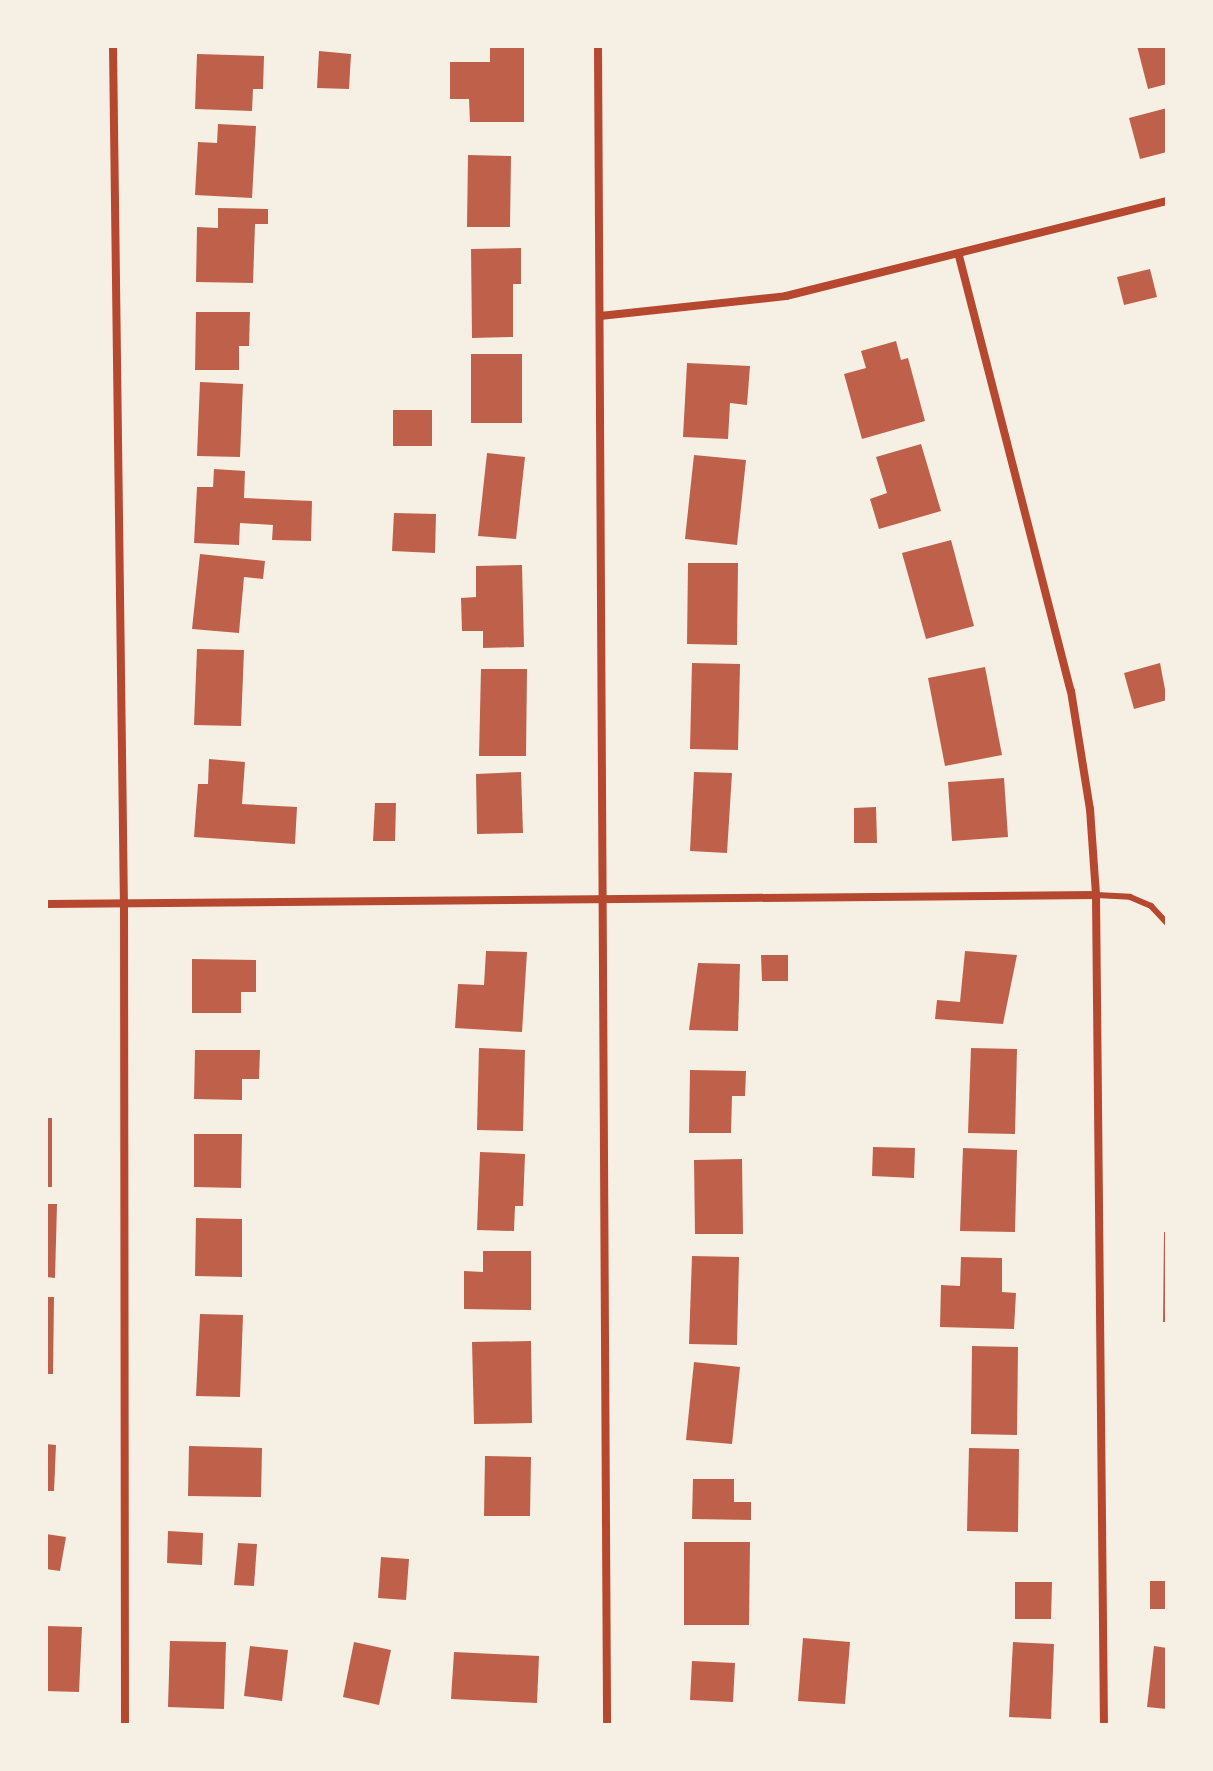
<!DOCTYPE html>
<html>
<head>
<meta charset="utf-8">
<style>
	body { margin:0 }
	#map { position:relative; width:1213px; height:1771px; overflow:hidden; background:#f6efe4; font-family:Inter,sans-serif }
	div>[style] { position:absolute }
	.building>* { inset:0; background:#bf614a }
	.service>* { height:6px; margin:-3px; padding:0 3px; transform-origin:3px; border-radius:3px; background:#b5482f }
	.minor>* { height:8px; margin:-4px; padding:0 4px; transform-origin:4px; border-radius:4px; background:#b5482f }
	span { translate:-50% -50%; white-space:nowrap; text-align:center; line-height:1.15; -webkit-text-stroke:6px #f6efe4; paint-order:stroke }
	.frame { position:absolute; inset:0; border:48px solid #f6efe4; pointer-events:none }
</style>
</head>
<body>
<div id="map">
	<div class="building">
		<div style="clip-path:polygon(490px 46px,524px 46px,524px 122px,470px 122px,469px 99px,450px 99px,450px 62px,490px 62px)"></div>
		<div style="clip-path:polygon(1137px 46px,1167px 46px,1167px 84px,1148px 89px)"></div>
		<div style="clip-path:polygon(319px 51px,351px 54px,349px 89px,317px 88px)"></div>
		<div style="clip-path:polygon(197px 54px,264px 56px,263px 89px,253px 89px,252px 111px,195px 109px)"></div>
		<div style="clip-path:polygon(1167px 108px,1167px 152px,1140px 159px,1129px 118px)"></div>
		<div style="clip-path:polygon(218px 124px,256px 126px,252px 198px,195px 195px,198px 142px,217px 143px)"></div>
		<div style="clip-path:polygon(468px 155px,511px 156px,510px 227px,467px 227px)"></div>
		<div style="clip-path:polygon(218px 208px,268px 209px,268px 224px,255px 224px,253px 283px,196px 282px,197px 227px,218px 228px)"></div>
		<div style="clip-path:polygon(521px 248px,521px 284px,513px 284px,513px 337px,472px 338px,471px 249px)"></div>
		<div style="clip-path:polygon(1150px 269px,1157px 297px,1124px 305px,1117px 277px)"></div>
		<div style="clip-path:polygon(196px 312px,250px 312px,249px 346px,239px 346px,239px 370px,195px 370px)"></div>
		<div style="clip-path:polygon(896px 341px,901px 360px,908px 358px,925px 421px,862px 439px,844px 374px,866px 368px,861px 351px)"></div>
		<div style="clip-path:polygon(471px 354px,522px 354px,522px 423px,471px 423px)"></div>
		<div style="clip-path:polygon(687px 363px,750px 366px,747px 405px,730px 403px,728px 439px,683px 437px)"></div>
		<div style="clip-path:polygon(200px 382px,243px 384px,240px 457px,197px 456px)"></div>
		<div style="clip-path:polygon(393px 410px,432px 410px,432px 446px,393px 446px)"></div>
		<div style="clip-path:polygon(921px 444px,941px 511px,879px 529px,870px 499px,887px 493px,876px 457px)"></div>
		<div style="clip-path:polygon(487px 453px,525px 457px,516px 539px,478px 536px)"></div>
		<div style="clip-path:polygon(694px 455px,746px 460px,737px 545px,685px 539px)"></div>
		<div style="clip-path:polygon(214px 469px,245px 471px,244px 498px,312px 501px,311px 541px,272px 540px,273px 525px,240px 523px,239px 545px,194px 543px,197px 487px,213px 487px)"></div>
		<div style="clip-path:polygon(394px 513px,436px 514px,435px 553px,392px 551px)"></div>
		<div style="clip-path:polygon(951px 540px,974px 626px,926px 639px,902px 553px)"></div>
		<div style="clip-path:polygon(200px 554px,265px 561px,263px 579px,244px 577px,239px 633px,192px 629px)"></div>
		<div style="clip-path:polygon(688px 563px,738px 563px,737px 645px,687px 644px)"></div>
		<div style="clip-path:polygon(522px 565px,524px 647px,483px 648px,483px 631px,462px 631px,461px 598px,476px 597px,476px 566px)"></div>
		<div style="clip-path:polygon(197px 649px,244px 650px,241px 726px,194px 725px)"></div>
		<div style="clip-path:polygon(692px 663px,740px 664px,738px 750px,690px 749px)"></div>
		<div style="clip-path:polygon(1160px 663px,1167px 700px,1134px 709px,1124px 673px)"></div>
		<div style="clip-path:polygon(985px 667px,1002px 755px,945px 766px,928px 678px)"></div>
		<div style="clip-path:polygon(481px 669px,527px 669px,526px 756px,479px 756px)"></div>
		<div style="clip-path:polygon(209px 759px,245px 762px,242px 804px,297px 807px,295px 844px,194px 837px,198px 784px,208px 784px)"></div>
		<div style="clip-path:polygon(521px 772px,523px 833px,477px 834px,476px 774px)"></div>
		<div style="clip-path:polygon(694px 772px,732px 773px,727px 853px,690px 851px)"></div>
		<div style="clip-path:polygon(1004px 778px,1008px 837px,952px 841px,948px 782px)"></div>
		<div style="clip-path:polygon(375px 803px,396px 803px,395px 841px,373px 841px)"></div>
		<div style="clip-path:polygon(876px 807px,877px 843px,854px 843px,854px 808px)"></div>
		<div style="clip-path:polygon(486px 951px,527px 952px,522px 1032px,455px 1028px,458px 984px,484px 985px)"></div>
		<div style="clip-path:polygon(965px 951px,1017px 955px,1003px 1024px,935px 1019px,937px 1000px,960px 1002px)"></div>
		<div style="clip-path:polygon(761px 955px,788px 955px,788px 981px,762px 981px)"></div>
		<div style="clip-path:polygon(192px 959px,256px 960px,256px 992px,241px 992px,241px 1013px,192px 1013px)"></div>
		<div style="clip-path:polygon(698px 963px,740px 964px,738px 1031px,689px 1030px)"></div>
		<div style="clip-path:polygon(479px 1048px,525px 1050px,523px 1131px,477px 1130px)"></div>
		<div style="clip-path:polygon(971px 1048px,1017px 1049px,1015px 1134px,968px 1133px)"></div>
		<div style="clip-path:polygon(195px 1050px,260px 1050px,259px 1079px,242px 1079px,242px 1100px,194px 1099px)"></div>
		<div style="clip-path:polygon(690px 1070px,746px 1071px,745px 1096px,732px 1096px,731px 1133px,689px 1133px)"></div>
		<div style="clip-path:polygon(46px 1118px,52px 1118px,52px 1187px,46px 1187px)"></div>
		<div style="clip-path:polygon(194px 1134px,242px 1134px,241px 1188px,194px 1187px)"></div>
		<div style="clip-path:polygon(873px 1147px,915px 1148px,914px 1178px,872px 1176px)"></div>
		<div style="clip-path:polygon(963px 1148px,1017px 1150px,1015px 1232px,960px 1231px)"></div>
		<div style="clip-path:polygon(480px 1152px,525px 1154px,523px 1206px,515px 1206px,514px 1231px,477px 1230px)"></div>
		<div style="clip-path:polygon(742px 1159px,743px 1234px,695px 1234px,694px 1160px)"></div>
		<div style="clip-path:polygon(46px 1204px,57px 1204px,55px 1278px,46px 1277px)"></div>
		<div style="clip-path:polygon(196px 1218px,242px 1219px,242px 1277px,195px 1276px)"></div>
		<div style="clip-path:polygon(1164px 1232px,1167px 1232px,1167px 1322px,1163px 1322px)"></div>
		<div style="clip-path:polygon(483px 1251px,531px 1251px,531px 1310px,464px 1309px,464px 1271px,483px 1272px)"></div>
		<div style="clip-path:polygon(692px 1256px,739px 1257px,737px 1345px,689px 1344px)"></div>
		<div style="clip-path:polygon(961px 1257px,1002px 1258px,1002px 1292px,1016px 1293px,1014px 1329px,940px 1327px,941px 1285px,960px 1286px)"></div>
		<div style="clip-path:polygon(46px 1297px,54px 1297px,53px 1374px,46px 1374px)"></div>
		<div style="clip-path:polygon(200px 1314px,243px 1315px,240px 1397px,196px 1396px)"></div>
		<div style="clip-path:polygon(531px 1341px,532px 1423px,474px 1424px,472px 1342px)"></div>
		<div style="clip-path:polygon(972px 1346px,1018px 1347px,1017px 1435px,971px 1434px)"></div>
		<div style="clip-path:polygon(694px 1362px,740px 1367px,732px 1444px,686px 1440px)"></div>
		<div style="clip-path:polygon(46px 1444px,56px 1445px,54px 1491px,46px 1491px)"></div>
		<div style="clip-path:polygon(189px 1446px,262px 1448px,261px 1497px,188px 1496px)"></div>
		<div style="clip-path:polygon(969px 1448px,1019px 1449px,1018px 1532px,967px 1531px)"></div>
		<div style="clip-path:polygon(485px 1456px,531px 1457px,530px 1516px,484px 1516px)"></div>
		<div style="clip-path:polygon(693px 1479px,734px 1479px,734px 1502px,751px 1502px,751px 1520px,692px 1519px)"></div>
		<div style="clip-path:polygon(168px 1531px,203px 1533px,202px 1565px,167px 1563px)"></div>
		<div style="clip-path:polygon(46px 1534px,66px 1537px,60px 1571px,46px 1569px)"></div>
		<div style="clip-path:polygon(684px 1542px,750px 1542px,749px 1625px,684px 1625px)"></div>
		<div style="clip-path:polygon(238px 1543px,257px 1544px,254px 1586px,234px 1585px)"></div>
		<div style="clip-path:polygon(381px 1557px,409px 1559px,406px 1600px,378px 1598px)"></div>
		<div style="clip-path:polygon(1150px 1581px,1167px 1581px,1167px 1609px,1150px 1609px)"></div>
		<div style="clip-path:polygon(1015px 1582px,1052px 1582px,1051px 1619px,1015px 1619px)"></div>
		<div style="clip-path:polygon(46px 1626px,82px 1627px,79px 1692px,46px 1691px)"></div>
		<div style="clip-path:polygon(803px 1638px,850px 1642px,845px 1704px,798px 1701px)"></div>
		<div style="clip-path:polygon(170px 1641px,226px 1642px,224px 1709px,168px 1707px)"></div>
		<div style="clip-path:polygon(354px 1642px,391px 1650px,379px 1705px,343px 1697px)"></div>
		<div style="clip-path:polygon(1013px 1642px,1054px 1644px,1051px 1719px,1009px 1717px)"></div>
		<div style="clip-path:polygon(250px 1646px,288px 1650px,282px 1701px,244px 1696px)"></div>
		<div style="clip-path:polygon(1154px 1646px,1167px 1648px,1167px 1709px,1147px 1707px)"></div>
		<div style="clip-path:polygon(454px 1652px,539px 1656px,537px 1703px,451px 1699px)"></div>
		<div style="clip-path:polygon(692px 1661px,735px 1663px,733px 1702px,690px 1700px)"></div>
	</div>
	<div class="service">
		<div style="left:1096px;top:895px;width:34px;rotate:3deg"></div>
		<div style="left:1130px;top:897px;width:23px;rotate:23deg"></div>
		<div style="left:1151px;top:906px;width:23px;rotate:47deg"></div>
	</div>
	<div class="minor">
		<div style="left:113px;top:46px;width:858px;rotate:89.27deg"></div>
		<div style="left:124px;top:904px;width:821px;rotate:89.93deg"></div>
		<div style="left:598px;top:46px;width:1679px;rotate:89.69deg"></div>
		<div style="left:959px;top:256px;width:449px;rotate:75.6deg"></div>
		<div style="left:1071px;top:691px;width:120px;rotate:80.9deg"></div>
		<div style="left:1090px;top:809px;width:86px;rotate:86deg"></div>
		<div style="left:1096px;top:895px;width:830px;rotate:89.45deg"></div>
		<div style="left:600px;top:316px;width:187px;rotate:-6.1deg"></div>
		<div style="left:786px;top:296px;width:393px;rotate:-14deg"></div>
		<div style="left:46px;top:904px;width:1050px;rotate:-0.49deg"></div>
	</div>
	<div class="frame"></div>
</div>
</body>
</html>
